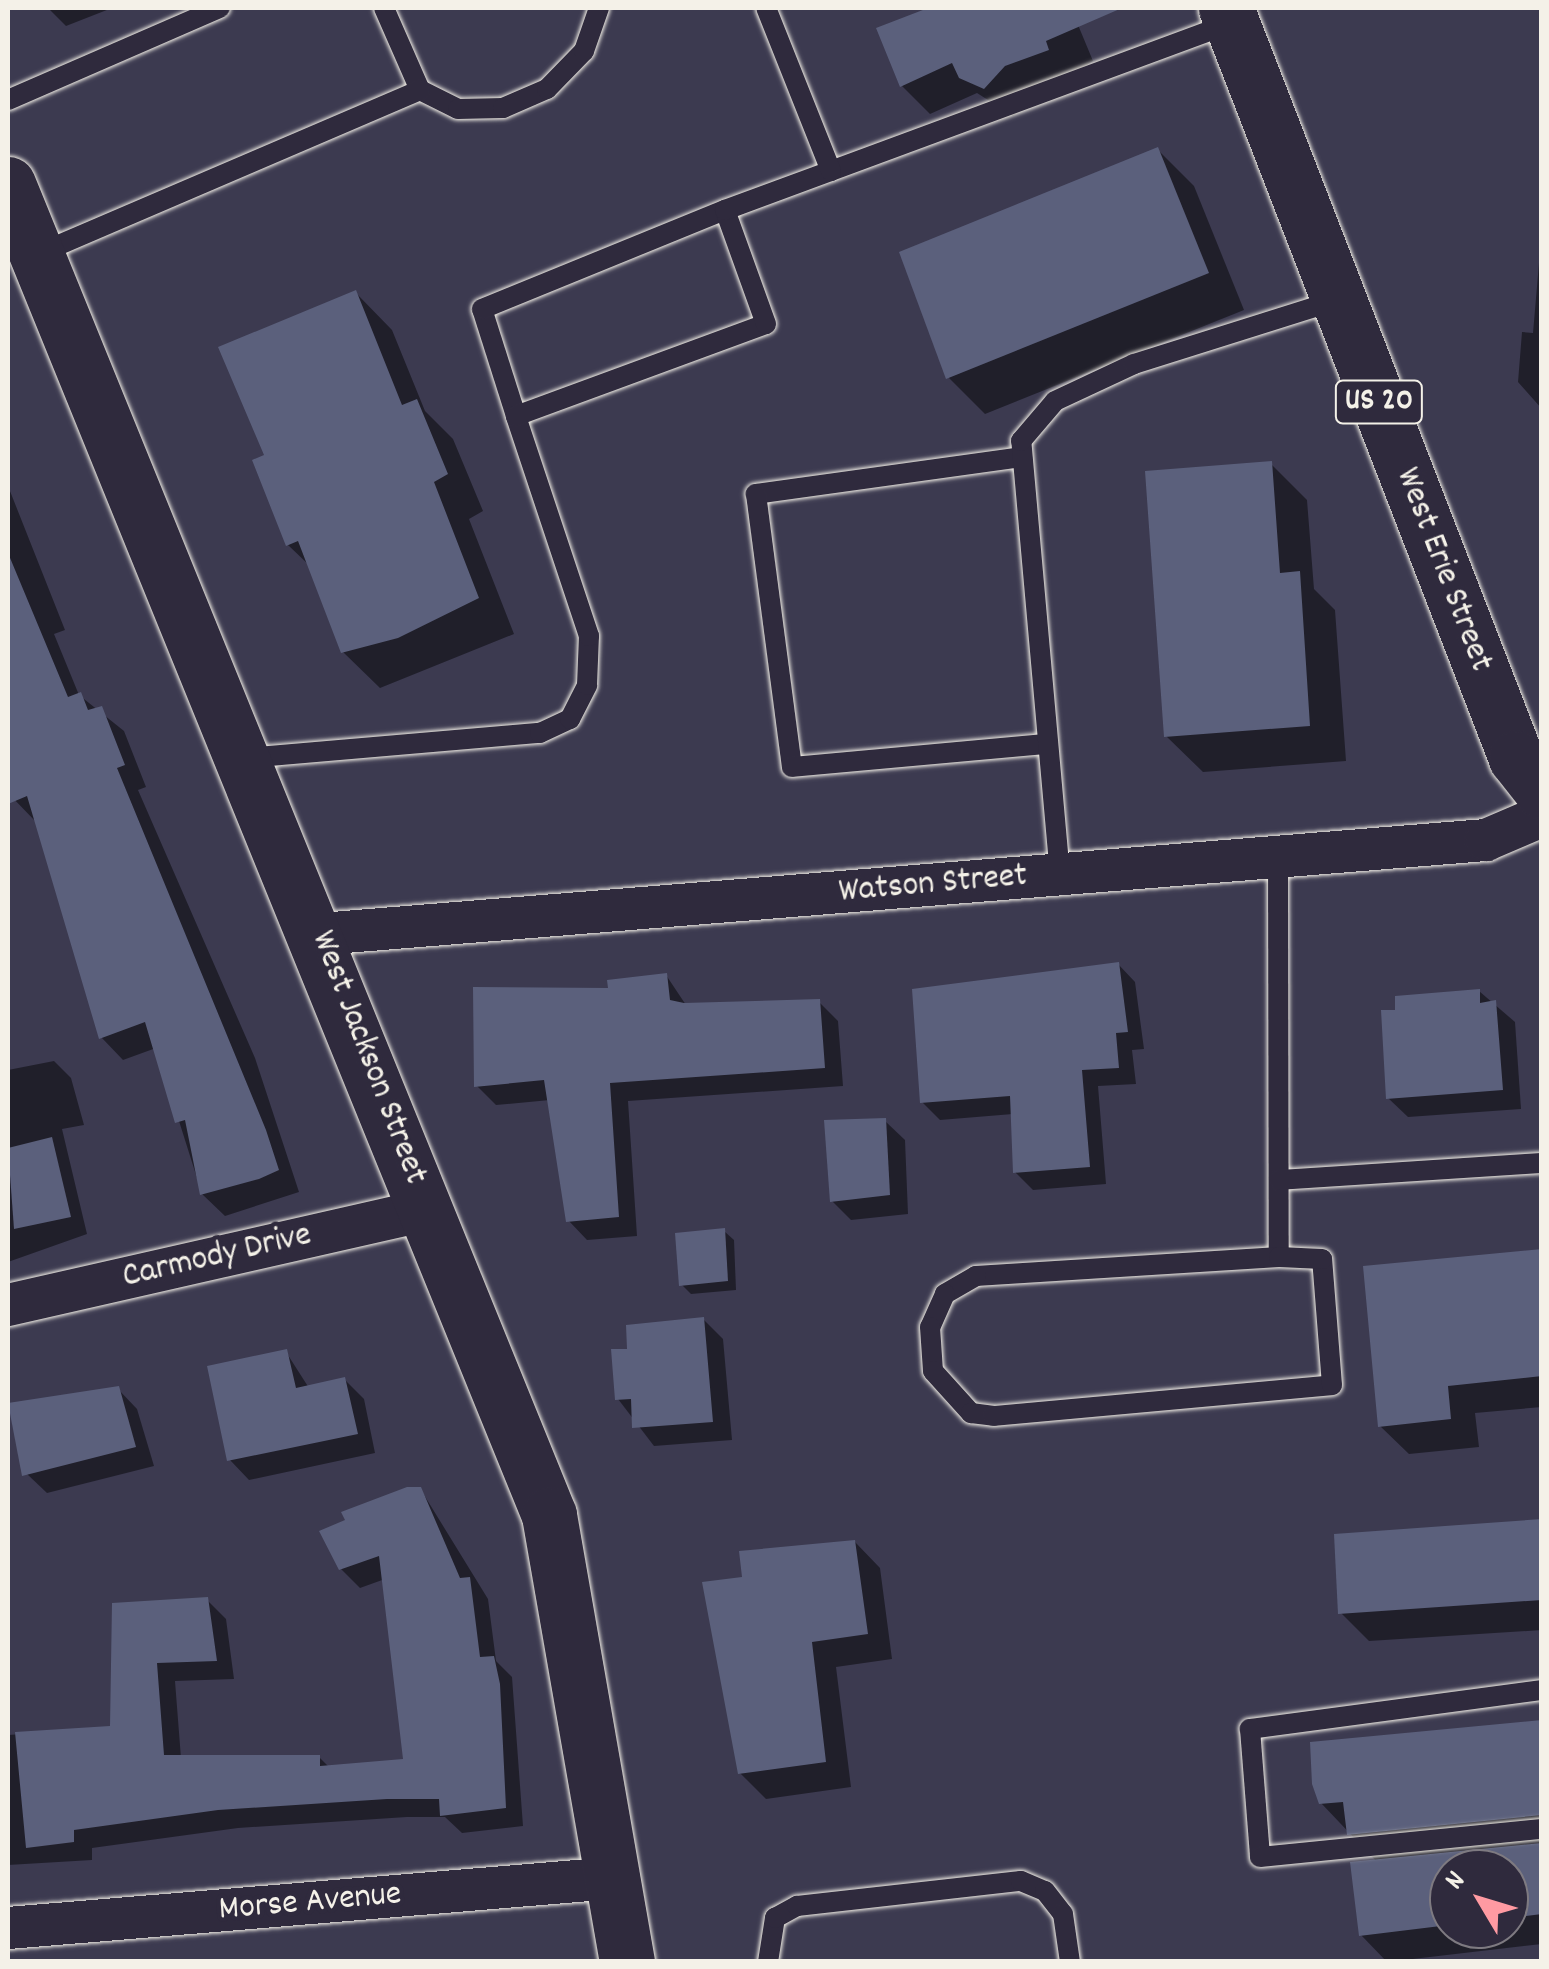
<!DOCTYPE html>
<html>
<head>
<meta charset="utf-8">
<style>
	body { margin:0 }
	#map { position:relative; width:1549px; height:1969px; overflow:hidden; background:#3c3a50; font-family:Dekko,sans-serif }
	div>[style] { position:absolute }
	.shadow>* { inset:0; background:#0007 }
	.building>* { inset:0; background:#5b607c }
	.roads { filter:drop-shadow(0 0 2px #f4f1e8) drop-shadow(0 0 2px #f4f1e8) }
	.lane>* { height:20px; margin:-10px; padding:0 10px; transform-origin:10px; border-radius:10px; background:#2f2a3d }
	.street>* { height:42px; margin:-21px; padding:0 21px; transform-origin:21px; border-radius:21px; background:#2f2a3d }
	.secondary>* { height:55px; margin:-27.5px; padding:0 27.5px; transform-origin:27.5px; border-radius:27.5px; background:#2f2a3d }
	.primary>* { height:55px; margin:-27.5px; padding:0 27.5px; transform-origin:27.5px; border-radius:27.5px; background:#2f2a3d }
	span { translate:-50% -50%; white-space:nowrap; text-align:center; line-height:1.15; -webkit-text-stroke:9px #2f2a3d; paint-order:stroke }
	.shield-label span { padding:2px 8px; background:#2f2a3d; border:2px solid; border-radius:8px; -webkit-text-stroke-width:0 }
	.shield-label { font-size:32px; color:#f4f1e8; font-weight:700 }
	.street-label { font-size:35px; color:#f4f1e8 }
	.frame { position:absolute; inset:0; border:10px solid #f4f1e8; pointer-events:none }
	.north { position:absolute; left:1429px; top:1849px; width:100px; height:100px; box-sizing:border-box; background:#2f2a3d; border:2px solid #7e7a81; border-radius:50%; rotate:308deg; font-size:28px; font-weight:700; line-height:40px; text-align:center; color:#f4f1e8 }
	.north::after { content:''; display:block; margin:auto; width:35px; height:45px; background:#ff9aa2; clip-path:polygon(50% 0,100% 100%,50% 72%,0 100%) }
</style>
</head>
<body>
<div id="map">
	<div class="shadow">
		<div style="clip-path:polygon(48px 8px,112px 8px,66px 26px)"></div>
		<div style="clip-path:polygon(1071px 8px,1093px 61px,1013px 116px,977px 93px,930px 114px,902px 86px,932px 8px)"></div>
		<div style="clip-path:polygon(1158px 150px,1194px 186px,1244px 310px,985px 414px,948px 377px)"></div>
		<div style="clip-path:polygon(1542px 228px,1542px 409px,1518px 382px,1522px 332px,1533px 333px)"></div>
		<div style="clip-path:polygon(356px 293px,392px 330px,425px 411px,453px 439px,483px 511px,469px 519px,514px 634px,380px 688px,343px 652px,311px 567px,288px 545px,267px 457px)"></div>
		<div style="clip-path:polygon(1271px 464px,1307px 500px,1314px 589px,1335px 610px,1346px 761px,1203px 772px,1166px 736px)"></div>
		<div style="clip-path:polygon(8px 486px,65px 630px,54px 634px,79px 695px,124px 731px,146px 787px,138px 790px,255px 1058px,299px 1192px,225px 1216px,202px 1194px,156px 1048px,123px 1060px,101px 1037px,37px 823px,8px 793px)"></div>
		<div style="clip-path:polygon(1118px 964px,1135px 982px,1144px 1049px,1132px 1050px,1136px 1084px,1098px 1086px,1106px 1184px,1033px 1190px,1015px 1172px,1013px 1114px,940px 1120px,922px 1102px,915px 990px)"></div>
		<div style="clip-path:polygon(666px 975px,686px 1005px,819px 1002px,838px 1021px,843px 1086px,628px 1101px,637px 1236px,587px 1240px,568px 1220px,550px 1100px,496px 1105px,477px 1086px)"></div>
		<div style="clip-path:polygon(1479px 991px,1515px 1022px,1521px 1109px,1408px 1117px,1388px 1098px,1398px 1013px)"></div>
		<div style="clip-path:polygon(54px 1061px,71px 1078px,84px 1125px,62px 1129px,87px 1234px,8px 1262px,8px 1070px)"></div>
		<div style="clip-path:polygon(885px 1121px,905px 1140px,908px 1214px,851px 1220px,832px 1201px)"></div>
		<div style="clip-path:polygon(724px 1231px,734px 1240px,736px 1290px,691px 1294px,682px 1285px)"></div>
		<div style="clip-path:polygon(1542px 1251px,1542px 1407px,1475px 1413px,1479px 1447px,1409px 1454px,1380px 1426px)"></div>
		<div style="clip-path:polygon(703px 1319px,723px 1339px,732px 1440px,654px 1446px,618px 1399px,630px 1351px)"></div>
		<div style="clip-path:polygon(286px 1352px,309px 1388px,345px 1380px,364px 1399px,375px 1453px,249px 1480px,230px 1460px)"></div>
		<div style="clip-path:polygon(118px 1389px,137px 1409px,154px 1466px,47px 1493px,27px 1474px,12px 1404px)"></div>
		<div style="clip-path:polygon(421px 1490px,488px 1599px,496px 1661px,512px 1677px,523px 1826px,462px 1833px,445px 1817px,407px 1817px,238px 1828px,92px 1848px,92px 1860px,8px 1865px,8px 1735px,112px 1728px,114px 1605px,207px 1600px,226px 1619px,234px 1679px,175px 1681px,181px 1758px,319px 1757px,329px 1767px,406px 1761px,385px 1579px,360px 1588px,341px 1569px)"></div>
		<div style="clip-path:polygon(1542px 1522px,1542px 1630px,1369px 1641px,1341px 1613px)"></div>
		<div style="clip-path:polygon(855px 1542px,880px 1568px,892px 1659px,836px 1667px,851px 1787px,766px 1799px,740px 1773px,745px 1579px)"></div>
		<div style="clip-path:polygon(evenodd,1542px 1723px,1542px 1944px,1387px 1962px,1361px 1935px,1377px 1862px,1321px 1803px,1542px 1723px,1449px 1869px,1509px 1869px,1509px 1929px,1449px 1929px,1449px 1869px)"></div>
	</div>
	<div class="building">
		<div style="clip-path:polygon(928px 8px,1122px 8px,1046px 41px,1049px 50px,1005px 66px,984px 89px,959px 78px,952px 63px,900px 87px,876px 28px)"></div>
		<div style="clip-path:polygon(1158px 147px,1209px 273px,946px 379px,899px 252px)"></div>
		<div style="clip-path:polygon(356px 290px,402px 405px,417px 399px,448px 474px,434px 482px,479px 598px,398px 638px,341px 653px,298px 541px,286px 546px,252px 460px,264px 455px,218px 347px)"></div>
		<div style="clip-path:polygon(1272px 461px,1280px 573px,1300px 571px,1310px 726px,1164px 737px,1145px 471px)"></div>
		<div style="clip-path:polygon(8px 553px,68px 697px,81px 692px,88px 710px,102px 706px,125px 765px,117px 768px,266px 1130px,279px 1170px,259px 1179px,200px 1195px,185px 1120px,175px 1123px,145px 1022px,99px 1039px,27px 796px,8px 804px)"></div>
		<div style="clip-path:polygon(1119px 962px,1128px 1032px,1116px 1033px,1119px 1068px,1082px 1070px,1090px 1167px,1013px 1173px,1010px 1096px,920px 1103px,912px 989px)"></div>
		<div style="clip-path:polygon(667px 973px,670px 1000px,684px 1003px,820px 999px,825px 1068px,610px 1083px,619px 1217px,566px 1222px,544px 1080px,474px 1087px,473px 987px,608px 988px,607px 980px)"></div>
		<div style="clip-path:polygon(1480px 989px,1480px 1003px,1496px 1000px,1503px 1090px,1386px 1099px,1381px 1010px,1395px 1010px,1395px 996px)"></div>
		<div style="clip-path:polygon(886px 1118px,890px 1195px,830px 1202px,824px 1120px)"></div>
		<div style="clip-path:polygon(52px 1137px,71px 1217px,14px 1229px,8px 1148px)"></div>
		<div style="clip-path:polygon(725px 1228px,728px 1281px,679px 1286px,675px 1233px)"></div>
		<div style="clip-path:polygon(1542px 1249px,1542px 1376px,1448px 1386px,1451px 1419px,1378px 1427px,1363px 1266px)"></div>
		<div style="clip-path:polygon(704px 1317px,713px 1422px,632px 1428px,631px 1399px,615px 1400px,611px 1349px,627px 1349px,626px 1325px)"></div>
		<div style="clip-path:polygon(287px 1349px,296px 1388px,345px 1377px,358px 1434px,227px 1461px,207px 1366px)"></div>
		<div style="clip-path:polygon(119px 1386px,136px 1447px,22px 1476px,8px 1403px)"></div>
		<div style="clip-path:polygon(407px 1487px,421px 1487px,460px 1578px,470px 1577px,480px 1657px,494px 1656px,500px 1684px,506px 1808px,440px 1816px,439px 1799px,387px 1799px,218px 1810px,74px 1830px,74px 1842px,26px 1848px,15px 1732px,110px 1726px,112px 1603px,208px 1597px,217px 1661px,157px 1663px,164px 1755px,320px 1755px,320px 1766px,403px 1759px,379px 1556px,339px 1570px,319px 1531px,345px 1520px,341px 1512px)"></div>
		<div style="clip-path:polygon(1542px 1519px,1542px 1600px,1338px 1614px,1334px 1534px)"></div>
		<div style="clip-path:polygon(855px 1540px,868px 1634px,812px 1642px,826px 1762px,738px 1774px,702px 1582px,742px 1577px,739px 1551px)"></div>
		<div style="clip-path:polygon(1542px 1720px,1542px 1815px,1347px 1835px,1343px 1802px,1319px 1804px,1312px 1784px,1310px 1742px)"></div>
		<div style="clip-path:polygon(1542px 1843px,1542px 1914px,1509px 1918px,1509px 1869px,1449px 1869px,1449px 1925px,1359px 1936px,1350px 1862px)"></div>
	</div>
	<div class="roads">
		<div class="lane">
			<div style="left:384px;top:8px;width:90px;rotate:66.3deg"></div>
			<div style="left:420px;top:90px;width:42px;rotate:26.6deg"></div>
			<div style="left:458px;top:109px;width:45px;rotate:-1.3deg"></div>
			<div style="left:503px;top:108px;width:48px;rotate:-23.4deg"></div>
			<div style="left:547px;top:89px;width:53px;rotate:-45.8deg"></div>
			<div style="left:584px;top:51px;width:46px;rotate:-70.8deg"></div>
			<div style="left:8px;top:100px;width:231px;rotate:-23.5deg"></div>
			<div style="left:831px;top:171px;width:427px;rotate:-20.3deg"></div>
			<div style="left:40px;top:253px;width:413px;rotate:-23.2deg"></div>
			<div style="left:516px;top:416px;width:112px;rotate:-107.6deg"></div>
			<div style="left:482px;top:309px;width:262px;rotate:-22.2deg"></div>
			<div style="left:1022px;top:457px;width:269px;rotate:172.1deg"></div>
			<div style="left:756px;top:494px;width:275px;rotate:82.5deg"></div>
			<div style="left:792px;top:767px;width:255px;rotate:-5.2deg"></div>
			<div style="left:246px;top:758px;width:295px;rotate:-4.9deg"></div>
			<div style="left:540px;top:733px;width:33px;rotate:-25deg"></div>
			<div style="left:570px;top:719px;width:38px;rotate:-63deg"></div>
			<div style="left:587px;top:685px;width:49px;rotate:-87.7deg"></div>
			<div style="left:589px;top:636px;width:232px;rotate:-108.4deg"></div>
			<div style="left:516px;top:416px;width:266px;rotate:-20.2deg"></div>
			<div style="left:766px;top:324px;width:121px;rotate:-109.8deg"></div>
			<div style="left:725px;top:210px;width:113px;rotate:-20.2deg"></div>
			<div style="left:831px;top:171px;width:175px;rotate:-111.7deg"></div>
			<div style="left:1278px;top:857px;width:400px;rotate:89.9deg"></div>
			<div style="left:1279px;top:1257px;width:304px;rotate:176.4deg"></div>
			<div style="left:976px;top:1276px;width:36px;rotate:150deg"></div>
			<div style="left:945px;top:1294px;width:36px;rotate:114deg"></div>
			<div style="left:930px;top:1327px;width:44px;rotate:86.1deg"></div>
			<div style="left:933px;top:1371px;width:57px;rotate:47.9deg"></div>
			<div style="left:971px;top:1413px;width:23px;rotate:7deg"></div>
			<div style="left:994px;top:1416px;width:339px;rotate:-5.2deg"></div>
			<div style="left:1332px;top:1385px;width:126px;rotate:-94.5deg"></div>
			<div style="left:1322px;top:1259px;width:43px;rotate:-177.3deg"></div>
			<div style="left:1060px;top:875px;width:436px;rotate:-95.1deg"></div>
			<div style="left:1021px;top:441px;width:52px;rotate:-49.6deg"></div>
			<div style="left:1055px;top:401px;width:87px;rotate:-25.1deg"></div>
			<div style="left:1134px;top:364px;width:213px;rotate:-17.5deg"></div>
			<div style="left:1279px;top:1180px;width:264px;rotate:-3.7deg"></div>
			<div style="left:1542px;top:1690px;width:295px;rotate:172.4deg"></div>
			<div style="left:1250px;top:1729px;width:128px;rotate:85.5deg"></div>
			<div style="left:1260px;top:1857px;width:283px;rotate:-5.7deg"></div>
			<div style="left:768px;top:1962px;width:45px;rotate:-81deg"></div>
			<div style="left:775px;top:1918px;width:25px;rotate:-29deg"></div>
			<div style="left:797px;top:1906px;width:225px;rotate:-6.4deg"></div>
			<div style="left:1021px;top:1881px;width:26px;rotate:23deg"></div>
			<div style="left:1045px;top:1891px;width:29px;rotate:52deg"></div>
			<div style="left:1063px;top:1914px;width:49px;rotate:81.7deg"></div>
		</div>
		<div class="street">
			<div style="left:320px;top:934px;width:1170px;rotate:-4.61deg"></div>
			<div style="left:1486px;top:840px;width:61px;rotate:-23.2deg"></div>
			<div style="left:8px;top:1305px;width:430px;rotate:-12.8deg"></div>
			<div style="left:8px;top:1928px;width:607px;rotate:-4.72deg"></div>
		</div>
		<div class="secondary">
			<div style="left:8px;top:184px;width:1437px;rotate:67.88deg"></div>
			<div style="left:549px;top:1515px;width:454px;rotate:80.1deg"></div>
		</div>
		<div class="primary">
			<div style="left:1226px;top:8px;width:804px;rotate:68.86deg"></div>
			<div style="left:1516px;top:758px;width:42px;rotate:51.8deg"></div>
		</div>
	</div>
	<div class="shield-label">
		<span style="left:1379px;top:402px">US 20</span>
	</div>
	<div class="street-label">
		<span style="left:1443px;top:570px;rotate:69deg">West Erie Street</span>
		<span style="left:933px;top:885px;rotate:-5deg">Watson Street</span>
		<span style="left:368px;top:1058px;rotate:69deg">West Jackson Street</span>
		<span style="left:217px;top:1257px;rotate:-13deg">Carmody Drive</span>
		<span style="left:310px;top:1903px;rotate:-5deg">Morse Avenue</span>
	</div>
	<div class="frame"></div>
	<div class="north">N</div>
</div>
</body>
</html>
